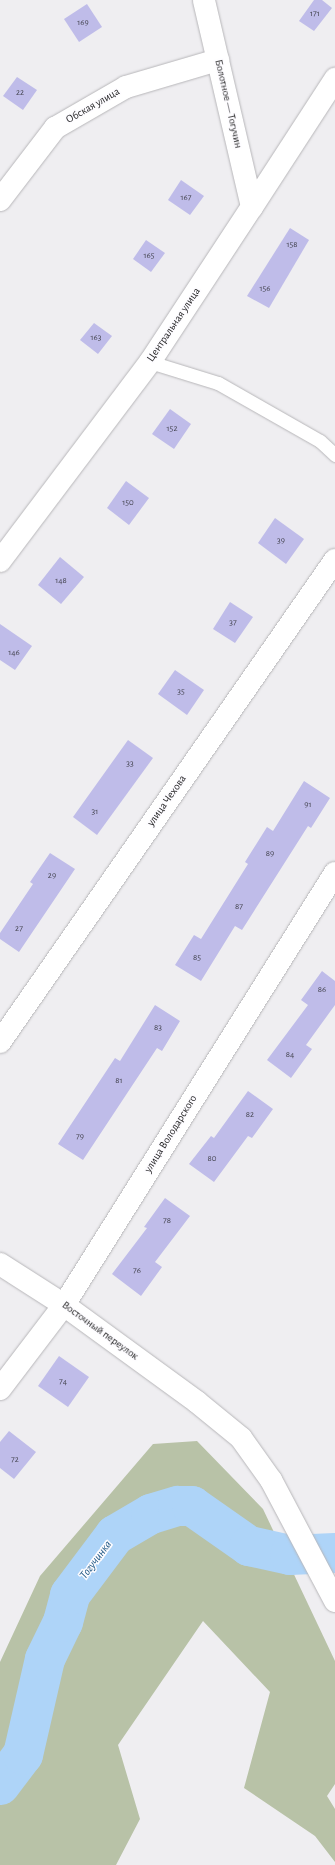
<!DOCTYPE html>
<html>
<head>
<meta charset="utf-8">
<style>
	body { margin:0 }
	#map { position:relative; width:335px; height:1865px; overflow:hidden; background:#efeef1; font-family:"Alegreya Sans",sans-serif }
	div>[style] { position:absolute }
	.green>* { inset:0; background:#b8c2a7 }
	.river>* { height:40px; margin:-20px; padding:0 20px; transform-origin:20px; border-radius:20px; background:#aed4f8 }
	.building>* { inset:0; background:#bfbce9 }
	.roads { filter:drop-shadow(0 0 1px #b7b6b9) drop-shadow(0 0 1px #b7b6b9) }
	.service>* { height:13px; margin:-6.5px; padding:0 6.5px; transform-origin:6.5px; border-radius:6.5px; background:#fff }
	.minor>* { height:22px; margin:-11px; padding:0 11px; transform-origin:11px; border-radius:11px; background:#fff }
	.tertiary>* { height:22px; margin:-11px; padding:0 11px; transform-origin:11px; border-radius:11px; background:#fff }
	.secondary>* { height:22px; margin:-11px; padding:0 11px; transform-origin:11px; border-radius:11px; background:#fff }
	span { translate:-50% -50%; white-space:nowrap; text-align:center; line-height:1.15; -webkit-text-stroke:3px #fdfcff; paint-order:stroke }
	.number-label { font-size:9px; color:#464652 }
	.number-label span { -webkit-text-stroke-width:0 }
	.street-label { font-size:11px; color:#1e1e1f }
	.water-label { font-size:12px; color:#205885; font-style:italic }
</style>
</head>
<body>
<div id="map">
	<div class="green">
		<div style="clip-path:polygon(197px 1441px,263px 1509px,335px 1661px,335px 1784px,327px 1796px,335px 1809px,335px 1862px,315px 1836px,244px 1788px,270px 1692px,203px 1621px,118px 1745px,140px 1819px,116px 1865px,0 1865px,0 1662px,40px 1576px,153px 1444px)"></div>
	</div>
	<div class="river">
		<div style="left:0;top:1785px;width:38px;rotate:-53deg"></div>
		<div style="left:23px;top:1755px;width:98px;rotate:-77.1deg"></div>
		<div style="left:45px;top:1659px;width:41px;rotate:-64.1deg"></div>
		<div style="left:63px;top:1622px;width:28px;rotate:-75deg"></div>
		<div style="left:70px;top:1595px;width:75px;rotate:-53.1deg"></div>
		<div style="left:115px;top:1535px;width:42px;rotate:-30.3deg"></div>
		<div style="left:151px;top:1514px;width:28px;rotate:-17deg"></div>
		<div style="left:178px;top:1506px;width:14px"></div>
		<div style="left:192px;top:1506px;width:70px;rotate:35.1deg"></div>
		<div style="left:249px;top:1546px;width:42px;rotate:12.4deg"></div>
		<div style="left:290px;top:1555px;width:45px;rotate:-2.5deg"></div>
	</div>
	<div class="building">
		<div style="clip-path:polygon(314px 0,322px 0,332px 8px,314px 31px,299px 21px)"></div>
		<div style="clip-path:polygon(87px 4px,102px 27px,79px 42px,64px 19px)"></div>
		<div style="clip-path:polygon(17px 77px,37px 90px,23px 110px,3px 96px)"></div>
		<div style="clip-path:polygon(181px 180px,204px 196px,190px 215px,168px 200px)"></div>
		<div style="clip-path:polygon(290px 228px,309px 240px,269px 308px,247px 296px)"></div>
		<div style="clip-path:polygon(146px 240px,165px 253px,151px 272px,133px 259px)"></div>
		<div style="clip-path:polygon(94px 323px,112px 336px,98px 354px,80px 340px)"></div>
		<div style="clip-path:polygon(170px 409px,191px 424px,174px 449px,152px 434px)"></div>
		<div style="clip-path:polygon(126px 481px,149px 498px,129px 525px,107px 508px)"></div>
		<div style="clip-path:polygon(275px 518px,304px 539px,286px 564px,258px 543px)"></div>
		<div style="clip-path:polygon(60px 557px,84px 577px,61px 604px,38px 585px)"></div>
		<div style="clip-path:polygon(230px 602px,253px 617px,235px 643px,213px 629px)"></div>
		<div style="clip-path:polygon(0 624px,32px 646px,15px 670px,0 660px)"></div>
		<div style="clip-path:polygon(175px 670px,204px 690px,187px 715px,158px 694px)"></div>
		<div style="clip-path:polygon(128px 740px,153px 758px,97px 835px,73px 817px)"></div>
		<div style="clip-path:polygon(304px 781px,330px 798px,311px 828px,308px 826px,242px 930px,235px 926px,201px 981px,175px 965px,194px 935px,201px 939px,248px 864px,245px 862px,267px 827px,273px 831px)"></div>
		<div style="clip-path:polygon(50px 853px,75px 869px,19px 952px,0 939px,0 933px,33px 884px,30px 882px)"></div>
		<div style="clip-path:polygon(322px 971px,335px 981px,335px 1005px,306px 1045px,312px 1049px,291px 1078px,267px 1060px,308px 1005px,301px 1000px)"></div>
		<div style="clip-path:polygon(155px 1005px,180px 1021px,162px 1051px,157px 1048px,83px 1160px,58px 1144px,115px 1058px,120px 1061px)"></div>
		<div style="clip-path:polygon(248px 1091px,273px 1109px,252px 1138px,248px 1136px,214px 1182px,189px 1164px,211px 1136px,214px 1138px)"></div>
		<div style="clip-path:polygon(165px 1198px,190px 1216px,155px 1262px,162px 1267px,141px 1296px,112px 1274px,147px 1228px,144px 1227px)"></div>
		<div style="clip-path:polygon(59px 1356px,89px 1377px,68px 1407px,38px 1386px)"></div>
		<div style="clip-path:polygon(9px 1431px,36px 1452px,14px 1479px,0 1468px,0 1442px)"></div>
	</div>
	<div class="roads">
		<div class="service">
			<div style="left:150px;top:362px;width:71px;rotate:17.2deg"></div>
			<div style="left:218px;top:383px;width:117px;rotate:29.6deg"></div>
			<div style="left:320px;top:441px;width:21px;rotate:43deg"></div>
		</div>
		<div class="minor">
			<div style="left:0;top:200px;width:91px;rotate:-52.6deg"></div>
			<div style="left:55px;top:128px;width:82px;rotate:-30deg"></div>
			<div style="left:126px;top:87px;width:96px;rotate:-16.4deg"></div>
			<div style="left:0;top:1042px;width:587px;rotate:-55.2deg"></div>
			<div style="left:0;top:1264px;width:76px;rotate:32.6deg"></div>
			<div style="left:64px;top:1305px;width:165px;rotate:36.1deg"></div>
			<div style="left:197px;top:1402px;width:57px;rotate:39.3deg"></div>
			<div style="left:241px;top:1438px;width:52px;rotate:54.5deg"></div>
			<div style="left:271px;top:1480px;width:137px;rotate:62.1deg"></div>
			<div style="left:0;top:1389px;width:106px;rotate:-52.7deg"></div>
			<div style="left:64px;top:1305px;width:510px;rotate:-57.9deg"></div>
		</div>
		<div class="tertiary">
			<div style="left:252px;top:207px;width:153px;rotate:-57deg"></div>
		</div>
		<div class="secondary">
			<div style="left:0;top:561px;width:249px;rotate:-53deg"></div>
			<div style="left:150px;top:362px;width:186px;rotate:-56.7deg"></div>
			<div style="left:252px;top:207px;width:212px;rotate:-103.1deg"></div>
		</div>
	</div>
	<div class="number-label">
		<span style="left:315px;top:14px">171</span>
		<span style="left:83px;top:23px">169</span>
		<span style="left:20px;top:93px">22</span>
		<span style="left:186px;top:198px">167</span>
		<span style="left:292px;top:245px">158</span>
		<span style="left:149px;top:256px">165</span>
		<span style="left:265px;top:289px">156</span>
		<span style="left:96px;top:338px">163</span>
		<span style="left:172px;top:429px">152</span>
		<span style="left:128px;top:503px">150</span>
		<span style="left:281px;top:541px">39</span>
		<span style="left:61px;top:581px">148</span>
		<span style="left:233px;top:623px">37</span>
		<span style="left:14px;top:653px">146</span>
		<span style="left:181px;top:692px">35</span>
		<span style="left:130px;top:764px">33</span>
		<span style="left:308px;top:805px">91</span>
		<span style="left:95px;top:812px">31</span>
		<span style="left:270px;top:854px">89</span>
		<span style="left:52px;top:876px">29</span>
		<span style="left:239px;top:907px">87</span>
		<span style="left:19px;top:929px">27</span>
		<span style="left:197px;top:958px">85</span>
		<span style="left:322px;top:990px">86</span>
		<span style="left:158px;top:1028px">83</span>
		<span style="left:290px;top:1055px">84</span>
		<span style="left:119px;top:1081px">81</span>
		<span style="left:250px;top:1115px">82</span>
		<span style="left:80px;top:1137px">79</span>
		<span style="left:212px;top:1159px">80</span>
		<span style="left:167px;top:1221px">78</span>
		<span style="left:137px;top:1271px">76</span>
		<span style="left:63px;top:1382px">74</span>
		<span style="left:15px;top:1460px">72</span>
	</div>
	<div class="street-label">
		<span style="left:228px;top:104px;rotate:77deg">Болотное — Тогучин</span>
		<span style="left:93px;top:106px;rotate:-30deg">Обская улица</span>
		<span style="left:174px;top:325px;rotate:-56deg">Центральная улица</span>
		<span style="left:167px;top:801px;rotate:-55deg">улица Чехова</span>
		<span style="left:171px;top:1134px;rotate:-58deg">улица Володарского</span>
		<span style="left:100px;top:1331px;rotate:36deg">Восточный переулок</span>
	</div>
	<div class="water-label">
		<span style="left:96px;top:1560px;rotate:-53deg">Тогучинка</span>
	</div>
</div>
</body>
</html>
